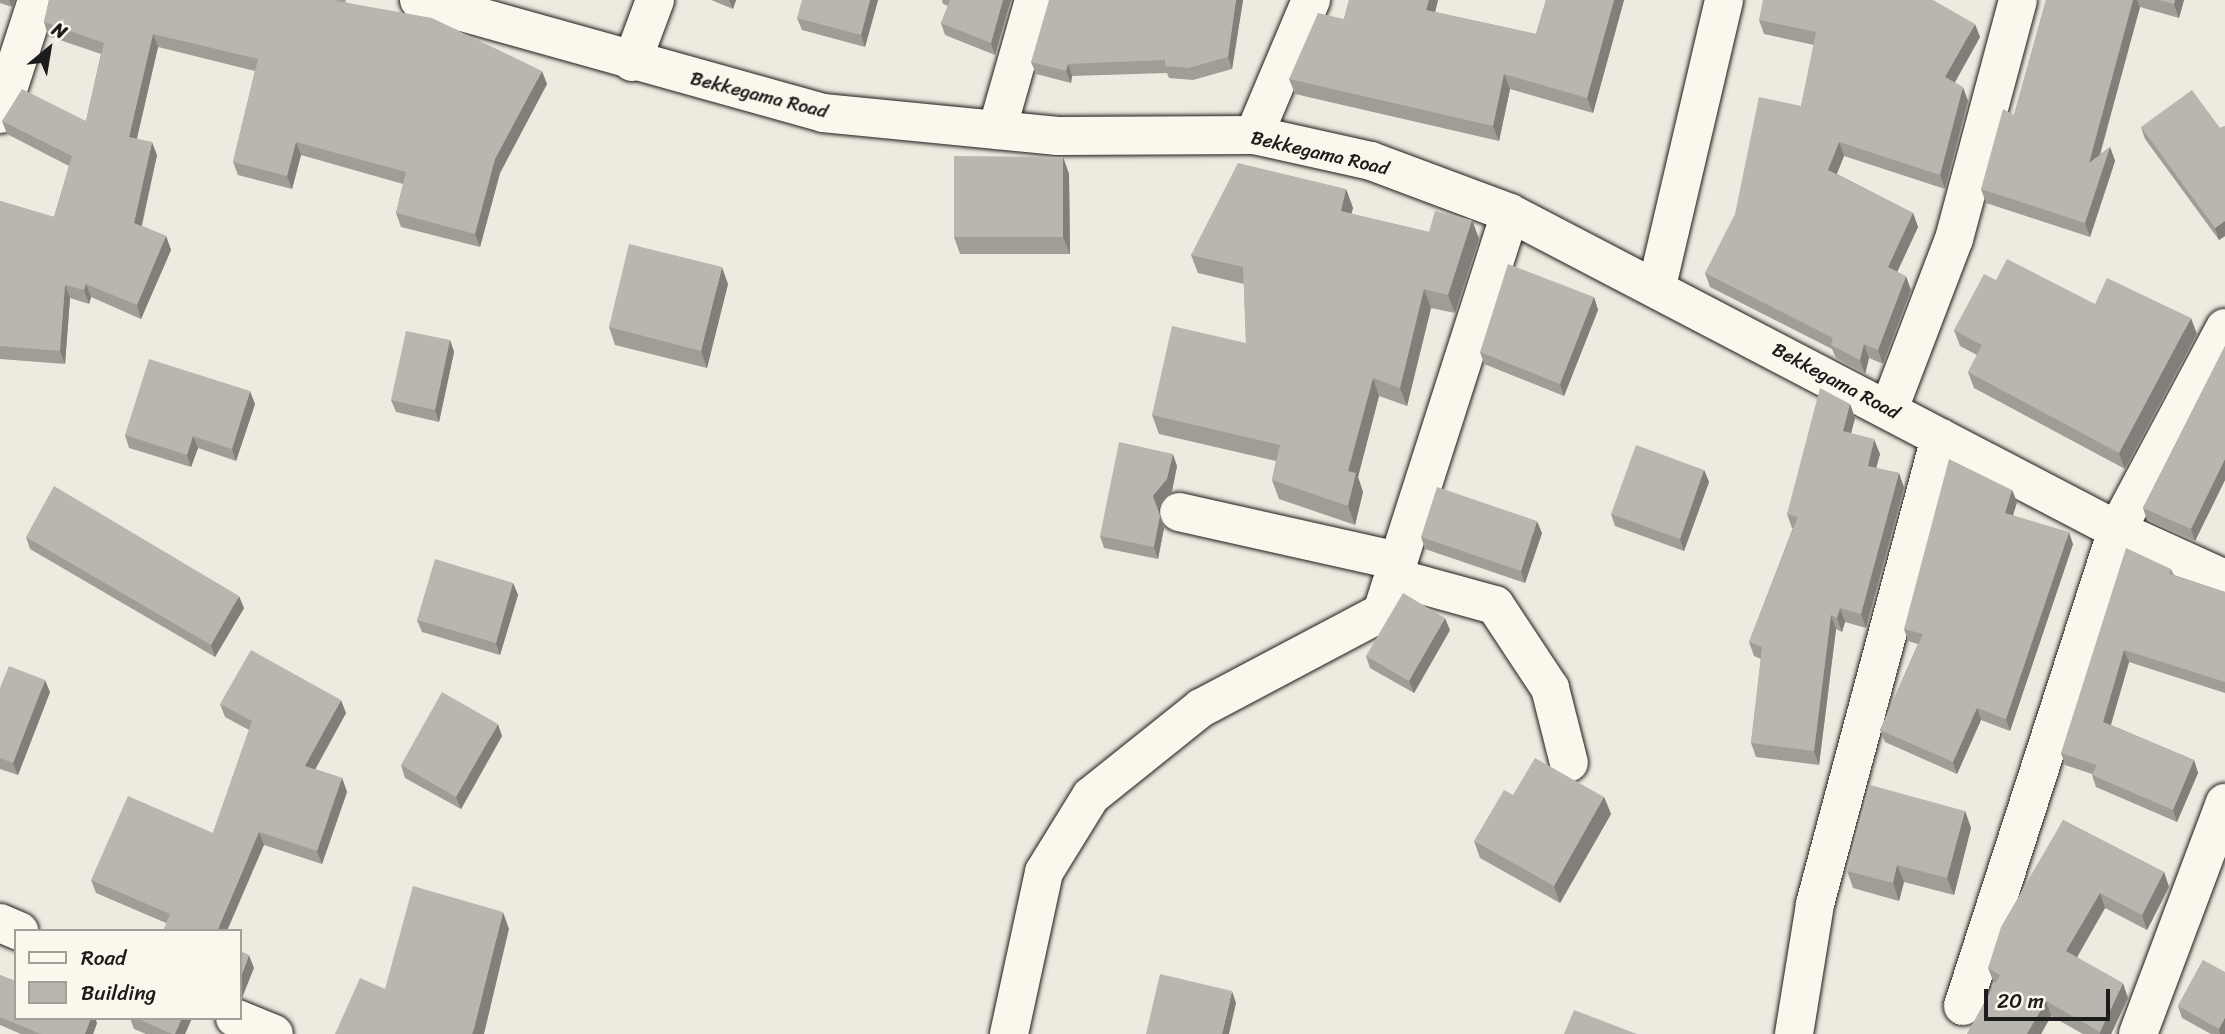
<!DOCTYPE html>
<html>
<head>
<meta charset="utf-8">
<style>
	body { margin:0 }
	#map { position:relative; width:2225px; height:1034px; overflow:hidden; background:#eeeadf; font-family:Sriracha,sans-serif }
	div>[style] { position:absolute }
	.roads { filter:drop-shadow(0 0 2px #1c1c1c) drop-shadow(0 0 2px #1c1c1c) }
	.minor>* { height:38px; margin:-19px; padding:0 19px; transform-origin:19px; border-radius:19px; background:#fbf7ec }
	.wall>* { inset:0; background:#9f9d96 }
	.shaded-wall>* { inset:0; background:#827f7a }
	.building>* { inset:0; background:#b9b6af }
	span { translate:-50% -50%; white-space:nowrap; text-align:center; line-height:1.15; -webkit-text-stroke:5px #fbf7ec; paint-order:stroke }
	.street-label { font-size:19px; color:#1c1c1c }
	.legend { position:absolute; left:14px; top:929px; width:228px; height:91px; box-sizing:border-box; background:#fbf7ec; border:2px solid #a29f99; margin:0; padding:9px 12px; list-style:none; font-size:21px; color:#1c1c1c }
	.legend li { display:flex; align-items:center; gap:14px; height:35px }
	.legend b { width:35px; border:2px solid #a29f99 }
	.north { position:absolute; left:14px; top:14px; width:70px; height:70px; -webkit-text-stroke:5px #fbf7ec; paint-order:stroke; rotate:30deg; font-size:19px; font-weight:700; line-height:28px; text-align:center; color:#1c1c1c }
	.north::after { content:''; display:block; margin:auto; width:24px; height:32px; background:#1c1c1c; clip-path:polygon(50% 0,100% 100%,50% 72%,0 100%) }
	.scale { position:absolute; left:1984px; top:989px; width:126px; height:32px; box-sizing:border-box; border:4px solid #1c1c1c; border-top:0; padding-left:9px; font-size:21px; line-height:24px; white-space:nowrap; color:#1c1c1c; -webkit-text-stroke:5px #fbf7ec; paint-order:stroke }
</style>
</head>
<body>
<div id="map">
	<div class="roads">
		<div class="minor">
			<div style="left:419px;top:0;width:420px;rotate:15.6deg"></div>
			<div style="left:823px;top:113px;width:236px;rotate:5.6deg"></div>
			<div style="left:1058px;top:136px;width:196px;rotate:-0.3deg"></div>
			<div style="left:1254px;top:135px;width:120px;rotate:12.5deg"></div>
			<div style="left:1371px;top:161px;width:148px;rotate:20.5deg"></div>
			<div style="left:1510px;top:213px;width:685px;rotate:27.58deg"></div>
			<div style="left:2117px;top:530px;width:119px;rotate:24.4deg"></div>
			<div style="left:632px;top:62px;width:66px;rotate:-69.6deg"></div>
			<div style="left:0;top:114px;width:120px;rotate:-72deg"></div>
			<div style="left:997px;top:130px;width:135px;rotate:-74.1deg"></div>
			<div style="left:1254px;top:135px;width:147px;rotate:-67.1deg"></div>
			<div style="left:1657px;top:286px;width:294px;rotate:-76.8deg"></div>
			<div style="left:1889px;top:409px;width:182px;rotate:-69.1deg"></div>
			<div style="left:1954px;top:239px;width:247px;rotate:-75deg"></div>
			<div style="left:1179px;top:512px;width:225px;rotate:12.6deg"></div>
			<div style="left:1393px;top:577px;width:106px;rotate:15.4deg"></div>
			<div style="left:1495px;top:605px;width:100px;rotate:56.5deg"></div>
			<div style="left:1550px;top:688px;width:77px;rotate:75.8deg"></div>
			<div style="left:0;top:923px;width:21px;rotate:23deg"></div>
			<div style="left:1963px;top:1006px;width:500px;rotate:-72.07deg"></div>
			<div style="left:2117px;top:530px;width:229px;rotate:-61.9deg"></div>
			<div style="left:235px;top:1018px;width:42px;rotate:22.3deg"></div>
			<div style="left:1009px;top:1034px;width:166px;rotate:-77.8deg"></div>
			<div style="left:1044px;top:872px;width:89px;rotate:-58.3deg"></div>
			<div style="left:1091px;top:796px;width:141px;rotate:-38.7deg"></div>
			<div style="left:1201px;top:708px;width:205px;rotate:-27.9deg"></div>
			<div style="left:1382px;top:612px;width:419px;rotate:-72.2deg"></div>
			<div style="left:1794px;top:1034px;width:132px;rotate:-80.8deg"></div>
			<div style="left:1815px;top:904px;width:483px;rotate:-75deg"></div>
			<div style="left:2138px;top:1034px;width:247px;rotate:-69.4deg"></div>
		</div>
	</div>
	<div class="wall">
		<div style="clip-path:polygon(0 0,15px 0,12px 7px,0 3px)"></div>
		<div style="clip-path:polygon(49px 0,346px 0,345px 2px,547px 84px,500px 173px,480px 247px,401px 227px,396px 213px,403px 184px,301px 155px,292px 189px,238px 175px,233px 162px,255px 71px,158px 47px,137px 139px,157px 155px,142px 226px,166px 236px,171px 250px,141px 319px,91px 297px,89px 304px,70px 298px,65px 364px,0 359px,0 201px,54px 217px,69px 166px,7px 134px,2px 121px,86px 121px,101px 54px,48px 36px,44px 22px)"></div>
		<div style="clip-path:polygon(711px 0,736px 0,733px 9px)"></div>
		<div style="clip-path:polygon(878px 0,865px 47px,802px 30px,797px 18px)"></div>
		<div style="clip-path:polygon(942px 0,1011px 0,995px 55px,945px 35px,941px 23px,948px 6px,943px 4px)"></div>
		<div style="clip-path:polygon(1243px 0,1232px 69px,1193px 80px,1169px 78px,1167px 73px,1072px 76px,1071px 83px,1036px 74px,1031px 62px)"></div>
		<div style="clip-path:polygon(1349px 0,1438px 0,1435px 12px,1536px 34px,1546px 0,1624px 0,1593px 113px,1510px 89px,1499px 141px,1295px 94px,1289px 79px,1344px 19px)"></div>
		<div style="clip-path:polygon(2046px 0,2184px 0,2179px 18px,2140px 7px,2099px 155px,2110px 147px,2115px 161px,2090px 237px,1986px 203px,1981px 189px,2014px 115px)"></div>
		<div style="clip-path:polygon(1759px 20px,1980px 37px,1955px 82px,1968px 101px,1945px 189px,1844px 156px,1837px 174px,1913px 213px,1918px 227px,1897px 272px,1911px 290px,1883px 364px,1869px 358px,1865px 374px,1836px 358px,1832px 349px,1710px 287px,1705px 273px,1801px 106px,1814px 45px,1764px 34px)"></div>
		<div style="clip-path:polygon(2225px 126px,2225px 236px,2219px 240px,2145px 139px,2141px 127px,2220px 128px)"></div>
		<div style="clip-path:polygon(1063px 157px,1069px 174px,1070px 254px,960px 254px,954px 237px)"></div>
		<div style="clip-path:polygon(1346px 189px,1353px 208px,1351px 214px,1429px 232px,1472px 220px,1479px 239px,1455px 313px,1431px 308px,1407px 406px,1379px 396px,1358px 477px,1363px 492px,1355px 525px,1279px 499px,1272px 480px,1276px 461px,1159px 434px,1152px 415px,1246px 343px,1244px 284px,1198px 273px,1191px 255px)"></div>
		<div style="clip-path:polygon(1996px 280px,2095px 304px,2197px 334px,2125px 469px,1974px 388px,1968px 372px,1977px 355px,1960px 346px,1954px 330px)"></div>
		<div style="clip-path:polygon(728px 284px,707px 368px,615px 345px,609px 327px)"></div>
		<div style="clip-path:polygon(1594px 297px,1598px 310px,1564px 396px,1484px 364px,1480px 352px)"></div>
		<div style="clip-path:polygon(450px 340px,454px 352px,439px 422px,396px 412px,391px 400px)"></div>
		<div style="clip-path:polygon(2225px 346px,2225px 480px,2195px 541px,2147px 520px,2143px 508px)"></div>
		<div style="clip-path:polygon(255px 404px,236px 461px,198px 448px,191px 467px,129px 448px,125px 435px)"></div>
		<div style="clip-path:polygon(1850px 404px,1855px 418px,1851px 433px,1880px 454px,1876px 468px,1899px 473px,1904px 488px,1866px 628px,1845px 622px,1842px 632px,1836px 629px,1819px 765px,1756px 757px,1751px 743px,1761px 659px,1754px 656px,1749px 642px,1793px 528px,1792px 528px,1787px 514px)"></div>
		<div style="clip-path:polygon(1177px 466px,1172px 491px,1158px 508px,1164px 528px,1158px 559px,1104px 548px,1100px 536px)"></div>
		<div style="clip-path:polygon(1704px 470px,1709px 482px,1684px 551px,1615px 526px,1611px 514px)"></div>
		<div style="clip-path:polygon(2012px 490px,2017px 502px,2013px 515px,2073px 544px,2010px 731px,1981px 720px,1957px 774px,1885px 742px,1880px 730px,1918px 644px,1908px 641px,1904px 629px)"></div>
		<div style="clip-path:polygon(1542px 533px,1525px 583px,1425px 549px,1421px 537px)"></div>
		<div style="clip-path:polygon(26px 537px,244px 608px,215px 657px,30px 549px)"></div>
		<div style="clip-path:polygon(2171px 569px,2174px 575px,2225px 592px,2225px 693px,2129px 662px,2111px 725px,2194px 760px,2198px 773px,2177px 822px,2096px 787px,2092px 775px,2092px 774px,2065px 765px,2061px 753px)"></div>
		<div style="clip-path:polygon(513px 583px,518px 595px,500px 655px,422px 632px,417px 620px)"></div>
		<div style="clip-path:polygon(1450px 630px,1414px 693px,1370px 668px,1366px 656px)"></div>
		<div style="clip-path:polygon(0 688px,50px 692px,18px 775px,0 769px)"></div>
		<div style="clip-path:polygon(220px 704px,346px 713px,315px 769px,342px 778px,347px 792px,322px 864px,264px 845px,166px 923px,96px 893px,91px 880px,213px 833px,249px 730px,225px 717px)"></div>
		<div style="clip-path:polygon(502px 736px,461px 809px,405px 778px,401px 765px)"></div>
		<div style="clip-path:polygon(1604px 797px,1611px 814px,1560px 903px,1480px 858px,1474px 841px)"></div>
		<div style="clip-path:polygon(1965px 811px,1971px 828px,1954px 895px,1904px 882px,1899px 901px,1853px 888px,1847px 871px)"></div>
		<div style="clip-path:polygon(2063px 820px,2164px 872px,2169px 887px,2147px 930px,2105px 908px,2077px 957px,2128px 998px,2111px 1034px,2083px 1034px,2051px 1016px,2041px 1034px,1967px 1034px,1995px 984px,1994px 983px,1988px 968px)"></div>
		<div style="clip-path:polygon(2203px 960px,2225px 1034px,2211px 1034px,2182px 1018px,2178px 1006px)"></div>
		<div style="clip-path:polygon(0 975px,97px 1023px,93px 1034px,21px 1034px,0 1025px)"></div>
		<div style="clip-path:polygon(130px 1018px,192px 1018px,185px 1034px,146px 1034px,134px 1029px)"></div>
	</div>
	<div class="shaded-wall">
		<div style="clip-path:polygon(9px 0,15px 0,12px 7px)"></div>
		<div style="clip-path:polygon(729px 0,736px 0,733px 9px)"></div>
		<div style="clip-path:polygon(870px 0,878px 0,865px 47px,861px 35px)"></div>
		<div style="clip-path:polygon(1003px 0,1011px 0,995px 55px,991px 43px)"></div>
		<div style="clip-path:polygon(1236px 0,1243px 0,1232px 69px,1228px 57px)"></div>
		<div style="clip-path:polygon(1429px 0,1438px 0,1432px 25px,1426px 10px)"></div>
		<div style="clip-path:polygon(1614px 0,1624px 0,1593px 113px,1587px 98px)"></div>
		<div style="clip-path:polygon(2133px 0,2137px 0,2140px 7px,2094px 177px,2089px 163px)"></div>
		<div style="clip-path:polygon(2175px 0,2184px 0,2179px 18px,2174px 4px)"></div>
		<div style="clip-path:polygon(1975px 24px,1980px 37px,1950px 91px,1945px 77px)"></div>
		<div style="clip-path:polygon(153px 34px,158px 47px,134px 150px,129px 137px)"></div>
		<div style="clip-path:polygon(1068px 64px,1072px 76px,1071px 83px,1066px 71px)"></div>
		<div style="clip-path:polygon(542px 71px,547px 84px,500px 173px,480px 247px,475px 234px,495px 159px)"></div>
		<div style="clip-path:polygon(1504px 74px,1510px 89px,1499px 141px,1493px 126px)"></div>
		<div style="clip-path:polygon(1963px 87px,1968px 101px,1945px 189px,1940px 175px)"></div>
		<div style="clip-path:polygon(152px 142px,157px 155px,139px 236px,134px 223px)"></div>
		<div style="clip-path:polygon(296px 142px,301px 155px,292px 189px,287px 176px)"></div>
		<div style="clip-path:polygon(1839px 142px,1844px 156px,1833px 183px,1828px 170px)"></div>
		<div style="clip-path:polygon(2110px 147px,2115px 161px,2090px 237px,2085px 223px)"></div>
		<div style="clip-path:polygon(1063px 157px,1069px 174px,1070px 254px,1063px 237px)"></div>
		<div style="clip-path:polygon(1346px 189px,1353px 208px,1347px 230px,1341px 211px)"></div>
		<div style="clip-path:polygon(1913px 213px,1918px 227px,1893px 281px,1888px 267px)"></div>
		<div style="clip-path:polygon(1472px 220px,1479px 239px,1455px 313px,1448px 295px)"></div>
		<div style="clip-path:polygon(2225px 221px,2225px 236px,2219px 240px,2215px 228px)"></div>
		<div style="clip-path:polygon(166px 236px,171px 250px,141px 319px,137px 305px)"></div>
		<div style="clip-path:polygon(722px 267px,728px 284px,707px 368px,701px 351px)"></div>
		<div style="clip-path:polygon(1906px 276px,1911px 290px,1883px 364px,1878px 350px)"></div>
		<div style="clip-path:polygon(86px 284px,91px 297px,89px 304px,84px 290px)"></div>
		<div style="clip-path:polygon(65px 285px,70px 298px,65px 364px,60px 351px)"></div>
		<div style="clip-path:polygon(1424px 289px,1431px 308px,1407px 406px,1400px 388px)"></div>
		<div style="clip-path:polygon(1594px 297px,1598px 310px,1564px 396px,1560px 384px)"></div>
		<div style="clip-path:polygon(2191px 318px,2197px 334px,2125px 469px,2119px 453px)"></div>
		<div style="clip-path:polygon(450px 340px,454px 352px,439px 422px,435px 410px)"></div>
		<div style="clip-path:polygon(1864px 344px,1869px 358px,1865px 374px,1860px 360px)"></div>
		<div style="clip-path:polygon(1373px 378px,1379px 396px,1358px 477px,1363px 492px,1355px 525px,1348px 506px,1348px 471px)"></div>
		<div style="clip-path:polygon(250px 391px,255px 404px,236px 461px,232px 449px)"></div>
		<div style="clip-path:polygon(1850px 404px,1855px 418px,1848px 445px,1843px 431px)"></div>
		<div style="clip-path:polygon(193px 436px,198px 448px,191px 467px,187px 455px)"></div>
		<div style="clip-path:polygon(1874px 439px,1880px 454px,1873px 480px,1868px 466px)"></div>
		<div style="clip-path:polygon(1173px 454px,1177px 466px,1172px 491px,1158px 508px,1164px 528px,1158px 559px,1154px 547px,1153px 496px)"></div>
		<div style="clip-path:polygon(2225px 459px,2225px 480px,2195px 541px,2191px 529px)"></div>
		<div style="clip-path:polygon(1704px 470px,1709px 482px,1684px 551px,1680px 539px)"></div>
		<div style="clip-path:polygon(1899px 473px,1904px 488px,1866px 628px,1861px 614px)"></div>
		<div style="clip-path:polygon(2012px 490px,2017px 502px,2010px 525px,2005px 513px)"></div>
		<div style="clip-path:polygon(1537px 521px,1542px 533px,1525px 583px,1521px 571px)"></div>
		<div style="clip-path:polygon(2069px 532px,2073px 544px,2010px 731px,2006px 719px)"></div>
		<div style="clip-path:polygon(513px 583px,518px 595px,500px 655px,496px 643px)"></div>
		<div style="clip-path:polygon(239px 596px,244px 608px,215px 657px,211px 645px)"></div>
		<div style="clip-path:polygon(1840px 608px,1845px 622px,1842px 632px,1837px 618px)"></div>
		<div style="clip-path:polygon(1831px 615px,1836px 629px,1819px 765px,1814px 751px)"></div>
		<div style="clip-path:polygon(1445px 618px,1450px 630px,1414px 693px,1409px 681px)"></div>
		<div style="clip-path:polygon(2124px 650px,2129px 662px,2108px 734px,2103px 722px)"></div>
		<div style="clip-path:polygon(45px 680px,50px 692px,18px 775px,13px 763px)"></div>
		<div style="clip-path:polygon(341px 700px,346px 713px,310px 779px,305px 766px)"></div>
		<div style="clip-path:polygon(1977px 708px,1981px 720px,1957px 774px,1953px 762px)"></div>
		<div style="clip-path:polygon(498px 724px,502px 736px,461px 809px,456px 797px)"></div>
		<div style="clip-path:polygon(2194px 760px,2198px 773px,2177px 822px,2173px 810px)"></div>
		<div style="clip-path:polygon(342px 778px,347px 792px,322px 864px,317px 851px)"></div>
		<div style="clip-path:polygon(1604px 797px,1611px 814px,1560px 903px,1554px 886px)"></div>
		<div style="clip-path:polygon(1965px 811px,1971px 828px,1954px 895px,1947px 878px)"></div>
		<div style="clip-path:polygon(259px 832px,264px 845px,227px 931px,217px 931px)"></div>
		<div style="clip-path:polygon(1897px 865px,1904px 882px,1899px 901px,1893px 883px)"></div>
		<div style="clip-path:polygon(2164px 872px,2169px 887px,2147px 930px,2142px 915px)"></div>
		<div style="clip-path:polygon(2100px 893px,2105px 908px,2072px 966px,2066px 951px)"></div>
		<div style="clip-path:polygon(503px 912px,509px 929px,484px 1034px,472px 1034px)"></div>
		<div style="clip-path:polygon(249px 955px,254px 968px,242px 998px,240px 990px,240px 979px)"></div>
		<div style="clip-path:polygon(2123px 983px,2128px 998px,2111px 1034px,2100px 1034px,2100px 1032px)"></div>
		<div style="clip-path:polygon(1232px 991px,1236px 1003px,1229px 1034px,1222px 1034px)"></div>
		<div style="clip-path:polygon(2046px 1001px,2051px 1016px,2041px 1034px,2027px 1034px)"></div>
		<div style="clip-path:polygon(2225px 1017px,2225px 1034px,2220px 1034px,2219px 1029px)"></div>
		<div style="clip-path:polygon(91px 1018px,95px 1018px,97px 1023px,93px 1034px,85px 1034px)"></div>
		<div style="clip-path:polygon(182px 1018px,192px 1018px,185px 1034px,175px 1034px)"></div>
	</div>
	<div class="building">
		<div style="clip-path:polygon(49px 0,337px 0,337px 1px,432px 18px,542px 71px,495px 159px,475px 234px,396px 213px,406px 172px,296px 142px,287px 176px,233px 162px,258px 59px,153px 34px,129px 137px,152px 142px,134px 223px,166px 236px,137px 305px,86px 284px,84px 290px,65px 285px,60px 351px,0 346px,0 201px,54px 217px,72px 156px,2px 121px,22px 89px,86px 121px,104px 43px,44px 22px)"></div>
		<div style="clip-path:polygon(802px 0,870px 0,861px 35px,797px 18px)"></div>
		<div style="clip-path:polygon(950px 0,1003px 0,991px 43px,941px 23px)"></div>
		<div style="clip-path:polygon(1049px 0,1236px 0,1228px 57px,1188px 68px,1165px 66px,1165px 60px,1068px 64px,1066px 71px,1031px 62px)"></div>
		<div style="clip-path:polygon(1349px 0,1429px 0,1426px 10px,1536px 34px,1546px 0,1614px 0,1587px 98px,1504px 74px,1493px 126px,1289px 79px,1318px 13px,1344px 19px)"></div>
		<div style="clip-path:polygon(1763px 0,1933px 0,1975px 24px,1945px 77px,1963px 87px,1940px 175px,1839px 142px,1828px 170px,1913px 213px,1888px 267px,1906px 276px,1878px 350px,1864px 344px,1860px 360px,1831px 345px,1833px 338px,1705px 273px,1735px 214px,1759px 97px,1801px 106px,1816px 32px,1759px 20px)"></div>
		<div style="clip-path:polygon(2046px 0,2133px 0,2089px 163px,2110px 147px,2085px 223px,1981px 189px,2003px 109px,2014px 115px)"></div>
		<div style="clip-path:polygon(2158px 0,2175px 0,2174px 4px)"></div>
		<div style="clip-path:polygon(2192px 90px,2220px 128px,2225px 126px,2225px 221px,2215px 228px,2141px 127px)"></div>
		<div style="clip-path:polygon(954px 156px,1063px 157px,1063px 237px,954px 237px)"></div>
		<div style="clip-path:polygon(1238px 163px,1346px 189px,1341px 211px,1429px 232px,1435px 211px,1472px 220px,1448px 295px,1424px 289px,1400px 388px,1373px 378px,1348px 471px,1356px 473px,1348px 506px,1272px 480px,1280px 445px,1152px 415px,1172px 326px,1246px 343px,1243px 267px,1191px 255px)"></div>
		<div style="clip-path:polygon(629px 244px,722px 267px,701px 351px,609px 327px)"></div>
		<div style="clip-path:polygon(2007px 259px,2095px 304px,2107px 278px,2191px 318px,2119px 453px,1968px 372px,1982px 345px,1954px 330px,1984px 274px,1996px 280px)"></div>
		<div style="clip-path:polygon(1508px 264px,1594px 297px,1560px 384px,1480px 352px)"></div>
		<div style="clip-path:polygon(406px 331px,450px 340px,435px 410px,391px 400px)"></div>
		<div style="clip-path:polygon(2225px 346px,2225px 459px,2191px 529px,2143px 508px)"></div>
		<div style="clip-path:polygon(149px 359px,250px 391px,232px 449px,193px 436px,187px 455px,125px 435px)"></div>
		<div style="clip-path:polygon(1820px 388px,1850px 404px,1843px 431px,1874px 439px,1868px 466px,1899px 473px,1861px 614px,1840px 608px,1837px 618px,1831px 615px,1814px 751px,1751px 743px,1762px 647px,1749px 642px,1798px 517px,1787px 514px)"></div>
		<div style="clip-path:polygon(1119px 442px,1173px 454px,1167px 479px,1153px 496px,1160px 516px,1154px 547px,1100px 536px)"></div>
		<div style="clip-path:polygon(1636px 445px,1704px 470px,1680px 539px,1611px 514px)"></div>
		<div style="clip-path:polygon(1949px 459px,2012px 490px,2005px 513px,2069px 532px,2006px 719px,1977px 708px,1953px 762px,1880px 730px,1923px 634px,1904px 629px)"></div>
		<div style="clip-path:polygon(54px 486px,239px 596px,211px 645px,26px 537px)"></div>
		<div style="clip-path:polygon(1437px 487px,1537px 521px,1521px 571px,1421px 537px)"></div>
		<div style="clip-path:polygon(2126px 548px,2171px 569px,2169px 574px,2225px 592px,2225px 682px,2124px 650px,2103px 722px,2194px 760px,2173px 810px,2092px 775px,2097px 765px,2061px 753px)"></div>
		<div style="clip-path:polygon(435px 559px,513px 583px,496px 643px,417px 620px)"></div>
		<div style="clip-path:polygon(1403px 593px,1445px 618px,1409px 681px,1366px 656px)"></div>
		<div style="clip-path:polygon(251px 650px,341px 700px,305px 766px,342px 778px,317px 851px,259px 832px,217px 931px,163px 931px,170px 914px,91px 880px,128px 796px,213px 833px,252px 721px,220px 704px)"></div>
		<div style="clip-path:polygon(9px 666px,45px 680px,13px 763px,0 758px,0 688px)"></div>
		<div style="clip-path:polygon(442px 692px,498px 724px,456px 797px,401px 765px)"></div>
		<div style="clip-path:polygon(1535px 758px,1604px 797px,1554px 886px,1474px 841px,1504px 790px,1513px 795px)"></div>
		<div style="clip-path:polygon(1870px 785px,1965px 811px,1947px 878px,1897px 865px,1893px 883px,1847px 871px)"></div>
		<div style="clip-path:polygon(2063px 820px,2164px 872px,2142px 915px,2100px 893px,2066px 951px,2123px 983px,2100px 1032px,2046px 1001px,2027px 1034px,1967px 1034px,2000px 975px,1988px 968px,2001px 927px)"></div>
		<div style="clip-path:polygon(413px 886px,503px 912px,474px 1029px,472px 1034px,335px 1034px,360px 978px,385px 989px)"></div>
		<div style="clip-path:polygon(240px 951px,249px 955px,240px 979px)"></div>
		<div style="clip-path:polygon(2203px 960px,2225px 972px,2225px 1017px,2219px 1029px,2178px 1006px)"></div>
		<div style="clip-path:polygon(1160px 974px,1232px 991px,1222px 1034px,1146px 1034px)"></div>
		<div style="clip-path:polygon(0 975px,16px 981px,16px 1018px,91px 1018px,85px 1034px,41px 1034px,0 1017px)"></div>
		<div style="clip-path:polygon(1574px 1010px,1637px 1034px,1564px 1034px)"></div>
		<div style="clip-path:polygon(136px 1018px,182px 1018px,175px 1034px,172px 1034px)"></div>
	</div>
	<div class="street-label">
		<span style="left:759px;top:95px;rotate:14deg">Bekkegama Road</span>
		<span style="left:1320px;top:153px;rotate:13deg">Bekkegama Road</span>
		<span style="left:1836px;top:381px;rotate:28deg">Bekkegama Road</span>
	</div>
	<ul class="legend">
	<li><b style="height:9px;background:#fbf7ec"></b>Road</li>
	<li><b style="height:19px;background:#b9b6af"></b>Building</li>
	</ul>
	<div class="north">N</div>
	<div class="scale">20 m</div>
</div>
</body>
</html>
